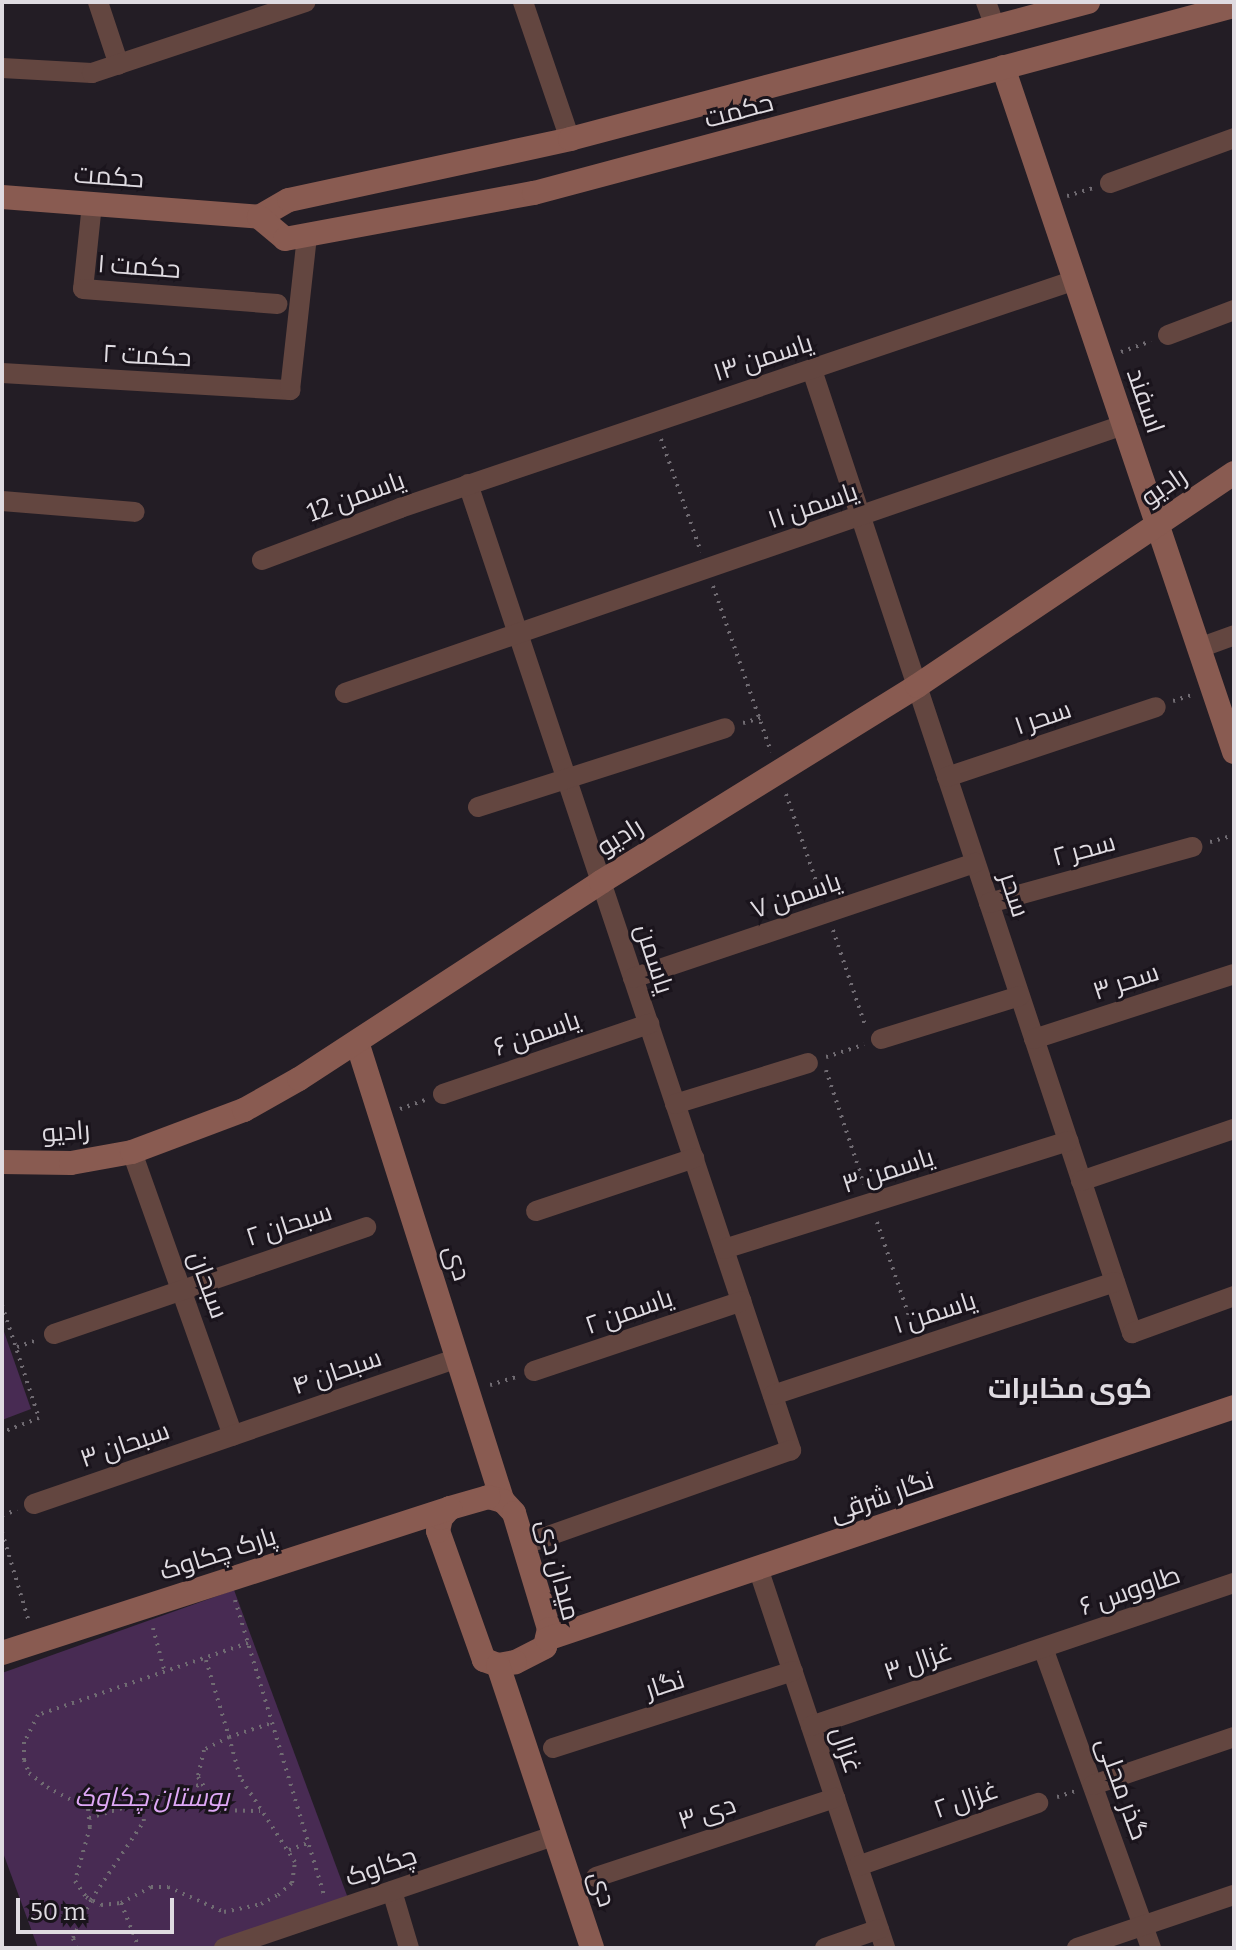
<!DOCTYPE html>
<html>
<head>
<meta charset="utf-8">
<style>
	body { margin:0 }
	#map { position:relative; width:1236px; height:1950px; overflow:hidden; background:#231d25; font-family:Bitter,Cairo,serif }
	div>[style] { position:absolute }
	.green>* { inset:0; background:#482b53 }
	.path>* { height:4px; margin-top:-2px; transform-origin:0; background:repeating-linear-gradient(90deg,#706b72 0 2px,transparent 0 8px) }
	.street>* { height:20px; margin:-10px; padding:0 10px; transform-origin:10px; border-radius:10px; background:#634640 }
	.secondary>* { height:24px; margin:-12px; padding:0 12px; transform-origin:12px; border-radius:12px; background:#895b51 }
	span { translate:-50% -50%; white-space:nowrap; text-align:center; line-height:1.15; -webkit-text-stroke:6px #1a141c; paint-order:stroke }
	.street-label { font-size:26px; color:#dfdbe1 }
	.park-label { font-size:26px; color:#dfa8f6; font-style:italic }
	.neighbourhood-label { font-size:28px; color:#dfdbe1; font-weight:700 }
	.frame { position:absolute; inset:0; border:4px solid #dfdbe1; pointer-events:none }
	.scale { position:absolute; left:16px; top:1898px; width:158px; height:36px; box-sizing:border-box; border:4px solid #dfdbe1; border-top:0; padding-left:10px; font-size:24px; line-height:28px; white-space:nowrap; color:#dfdbe1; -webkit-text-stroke:6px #1a141c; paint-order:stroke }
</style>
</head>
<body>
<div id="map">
	<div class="green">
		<div style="clip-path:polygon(2px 1326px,31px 1409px,2px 1420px)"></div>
		<div style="clip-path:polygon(234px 1590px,349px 1901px,212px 1948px,38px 1948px,2px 1850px,2px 1673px)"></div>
	</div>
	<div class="path">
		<div style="left:1067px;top:196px;width:27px;rotate:-17deg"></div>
		<div style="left:1121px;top:352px;width:32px;rotate:-20deg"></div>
		<div style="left:661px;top:439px;width:120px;rotate:70.5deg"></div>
		<div style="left:713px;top:586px;width:176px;rotate:70.7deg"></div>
		<div style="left:1173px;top:701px;width:19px;rotate:-18deg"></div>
		<div style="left:743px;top:723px;width:18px;rotate:-16deg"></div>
		<div style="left:786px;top:794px;width:107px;rotate:70.9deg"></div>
		<div style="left:1210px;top:842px;width:25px;rotate:-16deg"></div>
		<div style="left:833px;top:930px;width:103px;rotate:71.4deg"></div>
		<div style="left:826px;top:1057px;width:40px;rotate:-18deg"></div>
		<div style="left:826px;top:1070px;width:120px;rotate:71.6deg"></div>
		<div style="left:400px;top:1109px;width:27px;rotate:-20deg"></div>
		<div style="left:877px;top:1222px;width:112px;rotate:71.2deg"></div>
		<div style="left:2px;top:1305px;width:119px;rotate:71.9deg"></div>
		<div style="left:39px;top:1418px;width:40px;rotate:159deg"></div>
		<div style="left:17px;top:1347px;width:21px;rotate:-19deg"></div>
		<div style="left:490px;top:1385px;width:27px;rotate:-17deg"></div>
		<div style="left:2px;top:1515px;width:16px;rotate:-18deg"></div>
		<div style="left:2px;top:1532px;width:94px;rotate:73.3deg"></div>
		<div style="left:235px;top:1600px;width:307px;rotate:73.2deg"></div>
		<div style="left:153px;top:1628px;width:47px;rotate:75.1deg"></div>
		<div style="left:248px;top:1643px;width:222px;rotate:161.1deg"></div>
		<div style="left:38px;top:1715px;width:30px;rotate:117deg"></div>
		<div style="left:24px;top:1742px;width:18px;rotate:90deg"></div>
		<div style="left:24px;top:1760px;width:14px;rotate:69deg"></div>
		<div style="left:29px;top:1773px;width:23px;rotate:38deg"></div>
		<div style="left:47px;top:1787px;width:47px;rotate:28.2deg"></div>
		<div style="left:88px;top:1809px;width:18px;rotate:84deg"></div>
		<div style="left:90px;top:1827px;width:56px;rotate:105.5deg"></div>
		<div style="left:75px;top:1881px;width:19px;rotate:55deg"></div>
		<div style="left:86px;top:1897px;width:17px;rotate:28deg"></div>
		<div style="left:101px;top:1905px;width:20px;rotate:-6deg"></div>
		<div style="left:121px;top:1903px;width:34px;rotate:-28deg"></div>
		<div style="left:151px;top:1887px;width:17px"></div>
		<div style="left:168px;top:1887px;width:61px;rotate:24.1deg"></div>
		<div style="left:224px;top:1912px;width:38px;rotate:-12deg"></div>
		<div style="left:261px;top:1904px;width:19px;rotate:-28deg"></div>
		<div style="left:278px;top:1895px;width:18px;rotate:-41deg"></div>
		<div style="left:292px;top:1883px;width:21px;rotate:-82deg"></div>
		<div style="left:295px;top:1862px;width:101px;rotate:-122.9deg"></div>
		<div style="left:240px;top:1777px;width:41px;rotate:-105.4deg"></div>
		<div style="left:229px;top:1737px;width:45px;rotate:-18deg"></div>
		<div style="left:206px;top:1660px;width:80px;rotate:73.4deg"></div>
		<div style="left:229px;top:1737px;width:28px;rotate:153deg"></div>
		<div style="left:204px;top:1750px;width:28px;rotate:103deg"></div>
		<div style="left:198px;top:1777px;width:39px;rotate:58deg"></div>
		<div style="left:219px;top:1810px;width:41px;rotate:1.4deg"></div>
		<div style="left:1057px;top:1797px;width:19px;rotate:-18deg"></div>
		<div style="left:89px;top:1818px;width:118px;rotate:-16.7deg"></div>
		<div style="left:289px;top:1850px;width:20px;rotate:-20deg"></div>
		<div style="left:121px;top:1903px;width:48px;rotate:68.2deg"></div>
		<div style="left:76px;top:1948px;width:10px;rotate:-107deg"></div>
		<div style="left:73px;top:1938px;width:42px;rotate:-64.7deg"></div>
		<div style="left:91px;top:1900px;width:95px;rotate:-56.1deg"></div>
		<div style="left:144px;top:1821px;width:18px;rotate:-99deg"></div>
	</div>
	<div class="street">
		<div style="left:98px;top:2px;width:66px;rotate:71.6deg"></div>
		<div style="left:523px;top:2px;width:145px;rotate:71.1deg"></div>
		<div style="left:986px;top:2px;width:27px;rotate:70deg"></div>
		<div style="left:2px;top:68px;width:90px;rotate:3.2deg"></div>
		<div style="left:92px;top:73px;width:225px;rotate:-18.4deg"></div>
		<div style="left:1110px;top:183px;width:132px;rotate:-19.9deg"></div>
		<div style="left:92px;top:204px;width:85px;rotate:96deg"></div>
		<div style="left:83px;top:289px;width:195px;rotate:4.4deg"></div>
		<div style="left:1168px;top:335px;width:71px;rotate:-20.7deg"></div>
		<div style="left:812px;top:370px;width:1015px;rotate:71.62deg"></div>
		<div style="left:1132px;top:1333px;width:109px;rotate:-19.9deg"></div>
		<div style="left:2px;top:373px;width:289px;rotate:3.4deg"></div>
		<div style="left:290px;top:390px;width:156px;rotate:-83.7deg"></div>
		<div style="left:468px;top:484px;width:1019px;rotate:71.51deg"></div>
		<div style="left:791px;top:1450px;width:284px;rotate:160.5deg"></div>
		<div style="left:2px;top:501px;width:133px;rotate:4.7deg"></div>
		<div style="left:262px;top:560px;width:147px;rotate:-20.6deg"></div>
		<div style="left:400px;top:508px;width:712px;rotate:-18.66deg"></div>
		<div style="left:1199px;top:648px;width:37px;rotate:-20deg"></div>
		<div style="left:345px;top:693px;width:823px;rotate:-19.01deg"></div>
		<div style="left:947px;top:777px;width:220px;rotate:-18.5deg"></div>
		<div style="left:478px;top:807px;width:259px;rotate:-17.7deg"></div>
		<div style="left:989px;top:903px;width:211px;rotate:-15.4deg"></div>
		<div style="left:633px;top:978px;width:361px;rotate:-18.6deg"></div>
		<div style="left:881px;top:1039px;width:145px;rotate:-17.2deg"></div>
		<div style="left:1034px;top:1039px;width:210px;rotate:-18deg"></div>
		<div style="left:443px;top:1094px;width:218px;rotate:-18.8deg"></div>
		<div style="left:675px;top:1104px;width:139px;rotate:-17.1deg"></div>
		<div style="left:132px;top:1152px;width:301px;rotate:70.4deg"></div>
		<div style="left:1081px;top:1181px;width:162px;rotate:-18.8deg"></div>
		<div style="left:536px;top:1211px;width:167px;rotate:-18.5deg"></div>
		<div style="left:724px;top:1249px;width:361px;rotate:-17.4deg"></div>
		<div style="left:54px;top:1334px;width:330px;rotate:-18.9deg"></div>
		<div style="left:534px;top:1371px;width:219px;rotate:-18.6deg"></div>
		<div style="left:773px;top:1395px;width:360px;rotate:-18.3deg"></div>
		<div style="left:34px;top:1504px;width:448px;rotate:-19deg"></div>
		<div style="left:758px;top:1568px;width:401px;rotate:71.5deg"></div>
		<div style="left:1043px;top:1648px;width:319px;rotate:70.2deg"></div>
		<div style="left:811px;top:1726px;width:447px;rotate:-18.7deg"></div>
		<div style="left:553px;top:1748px;width:252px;rotate:-17.8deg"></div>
		<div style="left:1093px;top:1785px;width:149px;rotate:-18.8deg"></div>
		<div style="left:858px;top:1866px;width:191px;rotate:-19.3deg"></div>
		<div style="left:596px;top:1877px;width:252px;rotate:-18.3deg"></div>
		<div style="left:392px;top:1891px;width:59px;rotate:73.4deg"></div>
		<div style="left:224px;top:1948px;width:350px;rotate:-18.8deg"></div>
		<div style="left:825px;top:1948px;width:57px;rotate:-19.4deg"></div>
		<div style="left:1077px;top:1948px;width:166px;rotate:-18.7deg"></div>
	</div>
	<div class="secondary">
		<div style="left:1003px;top:67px;width:723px;rotate:71.36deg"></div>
		<div style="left:2px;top:197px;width:258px;rotate:4.4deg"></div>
		<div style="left:259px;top:217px;width:34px;rotate:-30deg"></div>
		<div style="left:289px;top:200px;width:288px;rotate:-12.2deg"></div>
		<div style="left:570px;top:139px;width:536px;rotate:-14.81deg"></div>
		<div style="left:259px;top:217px;width:34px;rotate:40deg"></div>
		<div style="left:285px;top:239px;width:253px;rotate:-10.5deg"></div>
		<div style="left:534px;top:193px;width:725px;rotate:-14.96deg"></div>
		<div style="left:357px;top:1042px;width:482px;rotate:72.4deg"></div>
		<div style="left:2px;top:1162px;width:69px;rotate:0.8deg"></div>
		<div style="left:71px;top:1163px;width:62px;rotate:-10.2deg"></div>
		<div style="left:132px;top:1152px;width:120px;rotate:-20.6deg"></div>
		<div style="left:244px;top:1110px;width:63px;rotate:-29.4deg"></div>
		<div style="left:299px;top:1079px;width:361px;rotate:-33.1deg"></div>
		<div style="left:601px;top:882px;width:372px;rotate:-31.8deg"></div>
		<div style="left:917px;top:686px;width:382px;rotate:-33.9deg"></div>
		<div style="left:488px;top:1497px;width:16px;rotate:15deg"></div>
		<div style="left:503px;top:1501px;width:16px;rotate:47deg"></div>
		<div style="left:514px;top:1513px;width:121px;rotate:73.2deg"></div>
		<div style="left:549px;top:1629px;width:18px;rotate:103deg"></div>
		<div style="left:545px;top:1647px;width:34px;rotate:153deg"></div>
		<div style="left:515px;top:1662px;width:17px;rotate:170deg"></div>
		<div style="left:498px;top:1665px;width:15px;rotate:-160deg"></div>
		<div style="left:484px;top:1660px;width:137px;rotate:-109.6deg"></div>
		<div style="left:438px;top:1531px;width:13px;rotate:-77deg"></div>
		<div style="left:441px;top:1518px;width:13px;rotate:-48deg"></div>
		<div style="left:450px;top:1508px;width:40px;rotate:-16deg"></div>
		<div style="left:547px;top:1639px;width:725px;rotate:-18.66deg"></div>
		<div style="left:2px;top:1653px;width:471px;rotate:-17.9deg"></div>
		<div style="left:498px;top:1665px;width:298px;rotate:71.6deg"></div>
	</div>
	<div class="street-label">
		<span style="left:739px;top:111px;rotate:-15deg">حکمت</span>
		<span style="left:109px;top:177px;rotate:4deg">حکمت</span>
		<span style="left:139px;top:267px;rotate:4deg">حکمت ۱</span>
		<span style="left:147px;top:356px;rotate:3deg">حکمت ۲</span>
		<span style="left:763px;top:358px;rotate:-18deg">یاسمن ۱۳</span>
		<span style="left:1145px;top:401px;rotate:71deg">اسفند</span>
		<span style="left:1164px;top:487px;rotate:-34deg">رادیو</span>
		<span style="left:356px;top:497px;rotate:-20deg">یاسمن 12</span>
		<span style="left:813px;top:506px;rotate:-19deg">یاسمن ۱۱</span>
		<span style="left:1043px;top:718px;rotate:-19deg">سحر ۱</span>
		<span style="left:620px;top:837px;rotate:-32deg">رادیو</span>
		<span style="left:1084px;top:850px;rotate:-15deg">سحر ۲</span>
		<span style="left:1014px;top:895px;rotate:72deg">سحر</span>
		<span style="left:796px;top:896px;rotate:-19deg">یاسمن ۷</span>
		<span style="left:654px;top:959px;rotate:72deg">یاسمن</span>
		<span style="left:1126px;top:982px;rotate:-18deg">سحر ۳</span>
		<span style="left:537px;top:1034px;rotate:-19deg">یاسمن ۶</span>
		<span style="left:66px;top:1132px;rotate:-4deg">رادیو</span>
		<span style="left:888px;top:1171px;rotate:-18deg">یاسمن ۳</span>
		<span style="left:289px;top:1225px;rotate:-18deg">سبحان ۲</span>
		<span style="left:457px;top:1263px;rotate:72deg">دی</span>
		<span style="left:208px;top:1285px;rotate:70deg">سبحان</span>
		<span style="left:629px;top:1312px;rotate:-19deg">یاسمن ۲</span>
		<span style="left:935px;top:1313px;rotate:-18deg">یاسمن ۱</span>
		<span style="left:337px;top:1372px;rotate:-19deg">سبحان ۴</span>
		<span style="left:125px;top:1445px;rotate:-19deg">سبحان ۳</span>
		<span style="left:882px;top:1497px;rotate:-19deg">نگار شرقی</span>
		<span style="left:218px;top:1554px;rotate:-18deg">پارک چکاوک</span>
		<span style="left:558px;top:1570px;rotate:75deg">میدان دی</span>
		<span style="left:1130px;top:1591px;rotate:-19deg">طاووس ۶</span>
		<span style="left:918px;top:1662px;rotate:-19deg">غزال ۳</span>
		<span style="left:665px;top:1685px;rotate:-18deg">نگار</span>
		<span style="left:846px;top:1750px;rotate:71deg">غزال</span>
		<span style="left:1122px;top:1789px;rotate:70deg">گذر محلی</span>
		<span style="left:966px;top:1800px;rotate:-19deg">غزال ۲</span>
		<span style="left:707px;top:1813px;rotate:-18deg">دی ۳</span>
		<span style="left:381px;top:1867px;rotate:-19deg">چکاوک</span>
		<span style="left:602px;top:1889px;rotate:72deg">دی</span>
	</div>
	<div class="park-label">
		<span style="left:152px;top:1798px">بوستان چکاوک</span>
	</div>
	<div class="neighbourhood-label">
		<span style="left:1070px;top:1389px">کوی مخابرات</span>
	</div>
	<div class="frame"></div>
	<div class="scale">50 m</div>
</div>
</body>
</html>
